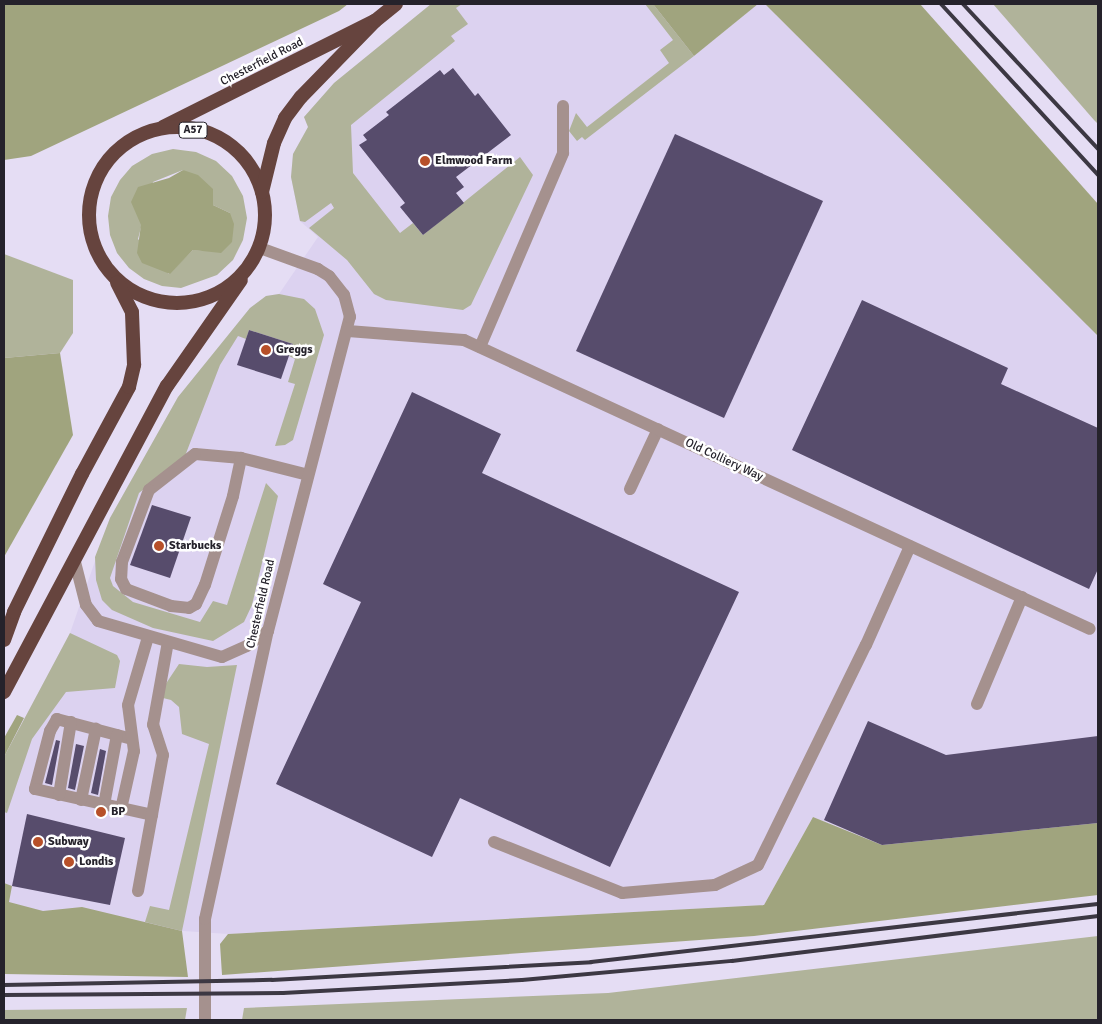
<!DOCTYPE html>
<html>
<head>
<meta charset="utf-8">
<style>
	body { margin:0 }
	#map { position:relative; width:1102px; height:1024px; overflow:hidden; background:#e5ddf4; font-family:Signika,sans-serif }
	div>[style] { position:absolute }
	.built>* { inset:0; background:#dcd2f0 }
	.green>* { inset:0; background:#b0b39a }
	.forest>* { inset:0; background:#a0a47e }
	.building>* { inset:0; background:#574c6c }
	.service>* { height:12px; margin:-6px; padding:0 6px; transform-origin:6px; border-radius:6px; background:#a5918e }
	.minor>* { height:12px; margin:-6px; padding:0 6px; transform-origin:6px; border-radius:6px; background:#a5918e }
	.trunk>* { height:14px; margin:-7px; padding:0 7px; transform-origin:7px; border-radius:7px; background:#66443e }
	.trunk>.ring { margin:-7px; padding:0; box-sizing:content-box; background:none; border:14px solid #66443e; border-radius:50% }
	.rail>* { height:4px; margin:-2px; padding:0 2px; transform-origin:2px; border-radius:2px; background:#3c3843 }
	.dots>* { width:14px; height:14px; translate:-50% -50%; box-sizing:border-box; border:2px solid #fff; border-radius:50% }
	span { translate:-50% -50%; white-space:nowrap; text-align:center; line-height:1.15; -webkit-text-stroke:5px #fff; paint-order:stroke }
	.shield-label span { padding:1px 4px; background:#fff; border:1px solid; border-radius:4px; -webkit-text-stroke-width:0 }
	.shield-label { font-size:11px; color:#25222b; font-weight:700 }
	.street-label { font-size:12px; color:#25222b }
	.poi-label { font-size:12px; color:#25222b; font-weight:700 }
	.left { translate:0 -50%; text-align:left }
	.frame { position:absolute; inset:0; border:5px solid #25222b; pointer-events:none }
</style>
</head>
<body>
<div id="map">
	<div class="built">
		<div style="clip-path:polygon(431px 4px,653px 4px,694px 56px,758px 4px,765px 4px,1098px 336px,1098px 823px,882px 845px,813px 817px,764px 905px,228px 934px,4px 919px,4px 757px,70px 633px,110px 518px,178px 397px,250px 308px,266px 296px,279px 294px,318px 237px,300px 221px,291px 177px,293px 154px,308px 127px,304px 117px,334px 83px)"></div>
	</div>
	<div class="green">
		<div style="clip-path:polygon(431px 4px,462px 4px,456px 8px,468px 24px,451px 36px,455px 41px,351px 125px,353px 173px,400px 233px,413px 223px,423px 235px,520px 157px,533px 175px,471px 305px,463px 310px,386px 300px,374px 294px,347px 260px,309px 228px,334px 208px,331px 203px,305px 222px,300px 221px,291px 177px,293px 154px,308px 127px,304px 117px,334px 83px)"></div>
		<div style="clip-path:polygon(645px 4px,653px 4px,694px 56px,585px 140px,582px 137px,577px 141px,569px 131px,576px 113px,587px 127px,669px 63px,660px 50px,673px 40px)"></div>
		<div style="clip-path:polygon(993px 4px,1098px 4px,1098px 124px,1094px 120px)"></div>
		<div style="clip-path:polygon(evenodd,173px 149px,196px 152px,216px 161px,232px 176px,243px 196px,247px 218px,243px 240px,233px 260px,217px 275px,181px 288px,162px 286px,144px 279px,129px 268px,117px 253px,110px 235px,108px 216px,111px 197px,120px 180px,132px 166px,152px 154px,173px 149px,183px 170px,213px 205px,230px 213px,211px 251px,193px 250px,169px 274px,138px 239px,153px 182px,183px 170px)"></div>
		<div style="clip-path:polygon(4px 254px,73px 280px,73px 333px,60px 353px,4px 358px)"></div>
		<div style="clip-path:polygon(279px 294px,304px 299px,315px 309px,324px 335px,293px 440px,285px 445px,275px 446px,295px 384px,288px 382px,295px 359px,289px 356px,293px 344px,249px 330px,246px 339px,238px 336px,220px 365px,185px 456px,139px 493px,110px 578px,113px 586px,133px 602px,200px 622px,213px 601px,227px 605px,266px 483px,278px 496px,252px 605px,244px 622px,213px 641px,153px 628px,112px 610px,102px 600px,96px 580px,95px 557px,110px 518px,178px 397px,250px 308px,266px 296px)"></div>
		<div style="clip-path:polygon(70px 633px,117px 655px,120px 661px,115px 688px,66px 692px,32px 739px,7px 813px,4px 812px,4px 757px)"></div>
		<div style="clip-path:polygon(179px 664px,207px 667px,237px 665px,182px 931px,145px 922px,150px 906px,169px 910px,209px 744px,182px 734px,179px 707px,171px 700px,163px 698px,165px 685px)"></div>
		<div style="clip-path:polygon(1098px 936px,1098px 1020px,242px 1020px,244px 1008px,608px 993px)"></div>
		<div style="clip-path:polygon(187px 1008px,185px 1020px,4px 1020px,4px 1010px)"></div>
	</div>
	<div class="forest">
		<div style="clip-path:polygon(4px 4px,348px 4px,339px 11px,31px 156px,4px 160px)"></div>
		<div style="clip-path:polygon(653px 4px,758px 4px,694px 56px)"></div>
		<div style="clip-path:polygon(765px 4px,920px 4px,1098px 204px,1098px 336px)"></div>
		<div style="clip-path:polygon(183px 170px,198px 175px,213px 189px,213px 205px,230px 213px,234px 224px,232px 242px,221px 253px,193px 250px,170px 274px,142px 263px,137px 253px,141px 225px,131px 202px,138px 187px,169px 178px)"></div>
		<div style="clip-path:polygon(60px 353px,73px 435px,4px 557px,4px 358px)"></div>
		<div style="clip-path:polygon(17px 715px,24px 718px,4px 757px,4px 738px)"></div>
		<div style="clip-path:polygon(813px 817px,882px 845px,1098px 823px,1098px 895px,754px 936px,222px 975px,220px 944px,228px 934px,764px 905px)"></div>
		<div style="clip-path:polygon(4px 883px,12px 886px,9px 902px,43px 911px,82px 907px,182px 931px,188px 977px,4px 974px)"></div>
	</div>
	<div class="building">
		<div style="clip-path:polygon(453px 68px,475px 96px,478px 93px,511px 135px,456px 177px,464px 187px,456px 193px,464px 203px,423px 235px,400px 207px,405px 203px,359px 145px,367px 140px,363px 135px,389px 115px,386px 112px,440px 70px,444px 75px)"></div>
		<div style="clip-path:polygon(675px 134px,823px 201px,724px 418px,576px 351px)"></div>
		<div style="clip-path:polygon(862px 300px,1008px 368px,1001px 384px,1098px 428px,1098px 569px,1089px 589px,792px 450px)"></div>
		<div style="clip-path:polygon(249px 330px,293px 344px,281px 379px,237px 365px)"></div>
		<div style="clip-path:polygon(412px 392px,501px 434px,482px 473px,739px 592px,610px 867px,460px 798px,432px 857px,276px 784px,361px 602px,323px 584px)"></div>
		<div style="clip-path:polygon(152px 505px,191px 517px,170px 578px,130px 565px)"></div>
		<div style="clip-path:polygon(868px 721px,946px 755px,1098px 736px,1098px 823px,882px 845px,824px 820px)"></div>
		<div style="clip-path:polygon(56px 740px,60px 741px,52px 785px,45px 783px)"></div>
		<div style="clip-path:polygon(76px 744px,84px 746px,75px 790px,68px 788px)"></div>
		<div style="clip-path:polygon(100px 749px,106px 751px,98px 795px,91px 793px)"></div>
		<div style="clip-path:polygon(27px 814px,125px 838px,110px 905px,12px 886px)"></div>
	</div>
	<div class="service">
		<div style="left:480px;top:347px;width:211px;rotate:-66.8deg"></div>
		<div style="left:563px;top:153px;width:47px;rotate:-90deg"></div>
		<div style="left:241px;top:458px;width:46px;rotate:-175deg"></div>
		<div style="left:195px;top:454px;width:58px;rotate:142deg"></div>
		<div style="left:149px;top:490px;width:77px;rotate:110.6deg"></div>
		<div style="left:122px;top:562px;width:17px;rotate:93deg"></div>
		<div style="left:121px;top:579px;width:11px;rotate:63deg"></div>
		<div style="left:126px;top:589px;width:48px;rotate:20.7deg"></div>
		<div style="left:171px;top:606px;width:18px;rotate:6deg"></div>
		<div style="left:189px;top:608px;width:8px;rotate:-30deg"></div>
		<div style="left:196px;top:604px;width:21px;rotate:-65deg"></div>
		<div style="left:205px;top:585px;width:93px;rotate:-72.5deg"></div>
		<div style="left:233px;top:496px;width:39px;rotate:-78deg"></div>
		<div style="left:241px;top:458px;width:69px;rotate:14.2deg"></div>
		<div style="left:630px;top:489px;width:66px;rotate:-65deg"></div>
		<div style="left:977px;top:704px;width:116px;rotate:-67.2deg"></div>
		<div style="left:132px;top:739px;width:78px;rotate:-165.1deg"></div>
		<div style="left:57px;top:719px;width:14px;rotate:120deg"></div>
		<div style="left:50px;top:731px;width:60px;rotate:104.5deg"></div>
		<div style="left:35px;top:789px;width:120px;rotate:12.5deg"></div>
		<div style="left:59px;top:795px;width:74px;rotate:-80.7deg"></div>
		<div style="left:81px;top:800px;width:73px;rotate:-78.1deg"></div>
		<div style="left:104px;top:805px;width:71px;rotate:-79.5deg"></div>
		<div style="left:121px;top:809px;width:59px;rotate:-77.4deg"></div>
		<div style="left:134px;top:751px;width:46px;rotate:-97.4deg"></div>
		<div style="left:128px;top:705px;width:71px;rotate:-73.6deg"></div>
		<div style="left:494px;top:842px;width:138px;rotate:21.7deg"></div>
		<div style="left:622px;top:893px;width:93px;rotate:-4.9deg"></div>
		<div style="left:715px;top:885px;width:47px;rotate:-24.9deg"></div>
		<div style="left:758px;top:865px;width:245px;rotate:-63.9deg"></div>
		<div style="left:866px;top:645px;width:108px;rotate:-66deg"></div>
		<div style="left:138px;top:891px;width:138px;rotate:-79.6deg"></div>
		<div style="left:163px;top:755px;width:32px;rotate:-108deg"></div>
		<div style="left:153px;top:725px;width:84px;rotate:-79.8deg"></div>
	</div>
	<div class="minor">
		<div style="left:348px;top:331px;width:116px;rotate:4.4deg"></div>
		<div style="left:464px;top:340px;width:689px;rotate:24.78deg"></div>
		<div style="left:75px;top:562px;width:44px;rotate:75.7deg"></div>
		<div style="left:86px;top:605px;width:20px;rotate:53deg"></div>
		<div style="left:98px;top:621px;width:129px;rotate:16.2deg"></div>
		<div style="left:222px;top:657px;width:27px;rotate:-24deg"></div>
		<div style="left:247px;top:646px;width:26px;rotate:-36deg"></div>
		<div style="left:205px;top:1020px;width:101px;rotate:-90deg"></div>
		<div style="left:205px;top:919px;width:295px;rotate:-77.7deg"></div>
		<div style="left:268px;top:631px;width:325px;rotate:-75.4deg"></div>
		<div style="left:350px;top:317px;width:23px;rotate:-105deg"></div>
		<div style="left:344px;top:295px;width:24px;rotate:-128deg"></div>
		<div style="left:329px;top:276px;width:13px;rotate:-148deg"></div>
		<div style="left:318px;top:269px;width:62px;rotate:-160.1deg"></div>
	</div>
	<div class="trunk">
		<div style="left:163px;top:127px;width:237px;rotate:-26.6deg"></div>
		<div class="ring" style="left:89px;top:127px;width:162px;height:162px"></div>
		<div style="left:262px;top:192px;width:50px;rotate:-76.2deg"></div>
		<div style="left:274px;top:143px;width:27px;rotate:-66deg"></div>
		<div style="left:285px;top:118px;width:26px;rotate:-53deg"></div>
		<div style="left:301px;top:97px;width:106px;rotate:-45.8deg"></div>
		<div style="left:375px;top:21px;width:27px;rotate:-39deg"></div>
		<div style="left:4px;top:640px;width:30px;rotate:-70deg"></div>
		<div style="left:14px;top:612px;width:154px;rotate:-63.8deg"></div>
		<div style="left:82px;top:474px;width:99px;rotate:-61.6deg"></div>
		<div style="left:129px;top:387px;width:23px;rotate:-77deg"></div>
		<div style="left:134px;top:365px;width:53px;rotate:-92.2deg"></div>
		<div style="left:132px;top:312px;width:33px;rotate:-117deg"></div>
		<div style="left:4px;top:692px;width:347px;rotate:-62deg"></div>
		<div style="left:167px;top:386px;width:129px;rotate:-55.1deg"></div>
	</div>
	<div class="rail">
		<div style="left:941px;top:4px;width:232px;rotate:47.4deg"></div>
		<div style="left:963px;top:4px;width:198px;rotate:47deg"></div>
		<div style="left:4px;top:985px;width:268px;rotate:-1.1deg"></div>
		<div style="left:272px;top:980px;width:320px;rotate:-3.2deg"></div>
		<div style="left:591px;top:962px;width:510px;rotate:-6.53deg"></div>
		<div style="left:4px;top:995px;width:279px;rotate:-0.4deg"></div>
		<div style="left:283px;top:993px;width:239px;rotate:-3.1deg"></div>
		<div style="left:522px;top:980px;width:211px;rotate:-5.2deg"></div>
		<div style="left:732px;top:961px;width:369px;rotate:-7deg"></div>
	</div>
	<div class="dots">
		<div style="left:425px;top:161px;background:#b75029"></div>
		<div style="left:266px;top:350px;background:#b75029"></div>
		<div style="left:159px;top:546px;background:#b75029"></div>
		<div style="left:101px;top:812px;background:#b75029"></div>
		<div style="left:38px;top:842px;background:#b75029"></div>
		<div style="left:69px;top:862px;background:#b75029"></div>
	</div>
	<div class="shield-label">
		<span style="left:193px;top:130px">A57</span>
	</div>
	<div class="street-label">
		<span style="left:262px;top:62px;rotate:-27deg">Chesterfield Road</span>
		<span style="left:724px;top:460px;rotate:25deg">Old Colliery Way</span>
		<span style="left:261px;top:604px;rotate:-77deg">Chesterfield Road</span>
	</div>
	<div class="poi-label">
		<span class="left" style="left:435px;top:161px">Elmwood Farm</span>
		<span class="left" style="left:276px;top:350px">Greggs</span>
		<span class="left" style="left:169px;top:546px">Starbucks</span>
		<span class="left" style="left:111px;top:812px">BP</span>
		<span class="left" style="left:48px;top:842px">Subway</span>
		<span class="left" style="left:79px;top:862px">Londis</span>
	</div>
	<div class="frame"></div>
</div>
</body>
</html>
